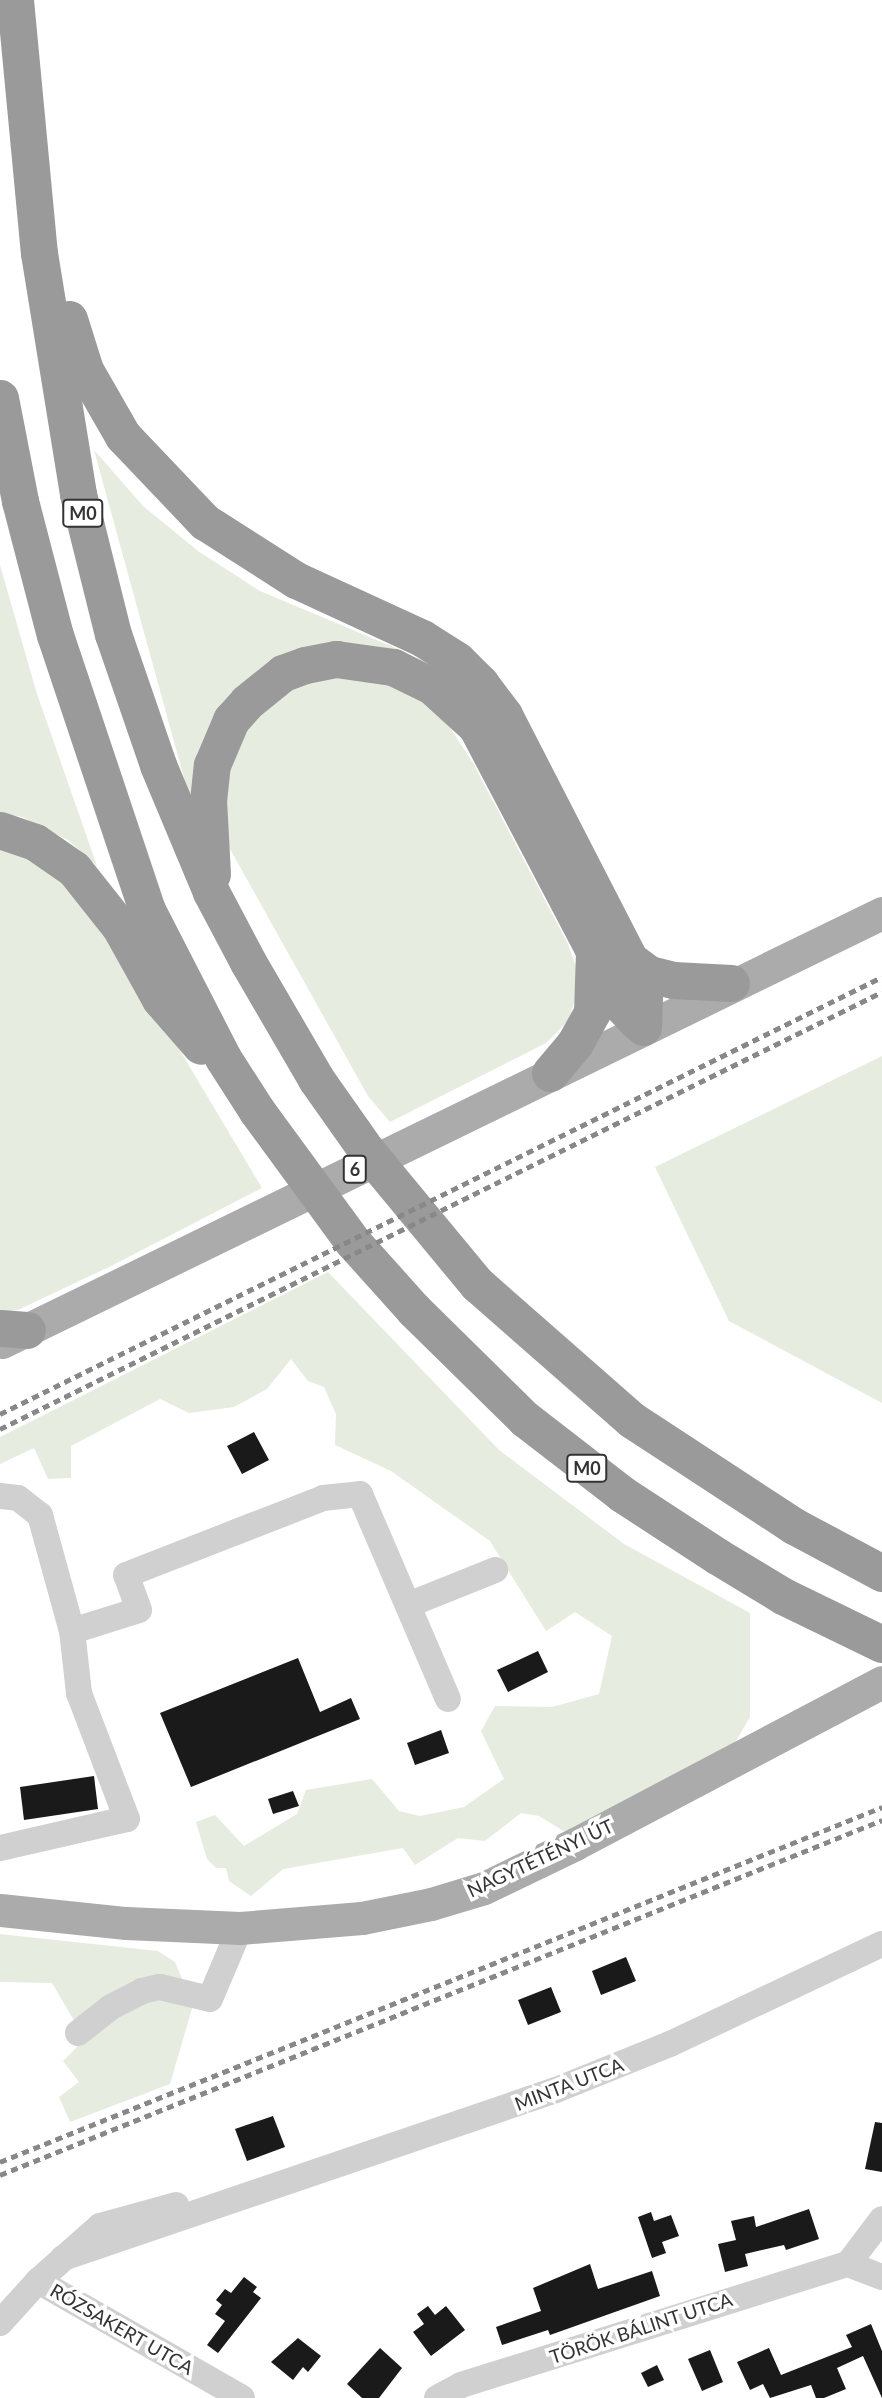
<!DOCTYPE html>
<html>
<head>
<meta charset="utf-8">
<style>
	body { margin:0 }
	#map { position:relative; width:882px; height:2398px; overflow:hidden; background:#fff; font-family:Lato,sans-serif }
	div>[style] { position:absolute }
	.green>* { inset:0; background:#e6ecdf }
	.building>* { inset:0; background:#1a1a1a }
	.minor>* { height:26px; margin:-13px; padding:0 13px; transform-origin:13px; border-radius:13px; background:#d0d0d0 }
	.major>* { height:33px; margin:-16.5px; padding:0 16.5px; transform-origin:16.5px; border-radius:16.5px; background:#ababab }
	.highway>* { height:37px; margin:-18.5px; padding:0 18.5px; transform-origin:18.5px; border-radius:18.5px; background:#9a9a9a }
	.rail>* { height:5px; margin-top:-2.5px; transform-origin:0; background:repeating-linear-gradient(90deg,#888 0 7px,transparent 0 12px) }
	span { translate:-50% -50%; white-space:nowrap; text-align:center; line-height:1.15; -webkit-text-stroke:7px #fff; paint-order:stroke }
	.shield-label span { padding:2px 5px; background:#fff; border:2px solid; border-radius:5px; -webkit-text-stroke-width:0 }
	.shield-label { font-size:18px; color:#333; font-weight:700 }
	.street-label { font-size:19px; color:#333 }
</style>
</head>
<body>
<div id="map">
	<div class="green">
		<div style="clip-path:polygon(94px 450px,143px 506px,198px 551px,260px 591px,410px 654px,358px 646px,298px 652px,190px 800px)"></div>
		<div style="clip-path:polygon(0 565px,36px 691px,97px 866px,68px 840px,22px 817px,0 813px)"></div>
		<div style="clip-path:polygon(331px 674px,369px 675px,414px 691px,443px 717px,473px 763px,568px 944px,581px 981px,568px 1021px,546px 1043px,390px 1122px,368px 1096px,230px 849px,216px 832px,234px 745px,259px 708px,294px 686px)"></div>
		<div style="clip-path:polygon(0 842px,74px 882px,101px 918px,262px 1188px,113px 1265px,18px 1310px,0 1312px)"></div>
		<div style="clip-path:polygon(882px 1056px,882px 1403px,729px 1321px,655px 1167px)"></div>
		<div style="clip-path:polygon(328px 1272px,499px 1450px,624px 1544px,750px 1613px,750px 1717px,729px 1753px,570px 1835px,539px 1816px,521px 1813px,485px 1841px,458px 1838px,415px 1865px,403px 1848px,283px 1869px,251px 1896px,229px 1881px,226px 1868px,216px 1868px,207px 1859px,196px 1822px,215px 1815px,244px 1846px,297px 1814px,306px 1790px,372px 1779px,399px 1811px,420px 1816px,464px 1807px,504px 1779px,481px 1731px,495px 1706px,552px 1707px,599px 1694px,612px 1636px,575px 1612px,546px 1631px,490px 1541px,391px 1471px,335px 1445px,336px 1414px,324px 1387px,308px 1381px,291px 1359px,267px 1389px,234px 1407px,189px 1413px,160px 1399px,71px 1446px,71px 1478px,48px 1479px,34px 1448px,0 1464px,0 1437px)"></div>
		<div style="clip-path:polygon(0 1934px,158px 1951px,175px 1962px,193px 2005px,170px 2084px,70px 2122px,59px 2097px,79px 2082px,63px 2061px,85px 2039px,52px 1983px,0 1982px)"></div>
	</div>
	<div class="building">
		<div style="clip-path:polygon(254px 1432px,269px 1460px,242px 1474px,227px 1446px)"></div>
		<div style="clip-path:polygon(538px 1651px,548px 1672px,508px 1692px,497px 1670px)"></div>
		<div style="clip-path:polygon(298px 1658px,320px 1712px,351px 1698px,360px 1719px,191px 1787px,160px 1713px)"></div>
		<div style="clip-path:polygon(441px 1730px,449px 1753px,415px 1765px,407px 1743px)"></div>
		<div style="clip-path:polygon(94px 1776px,98px 1809px,24px 1820px,20px 1787px)"></div>
		<div style="clip-path:polygon(293px 1791px,299px 1806px,273px 1814px,268px 1799px)"></div>
		<div style="clip-path:polygon(626px 1957px,636px 1981px,601px 1995px,592px 1971px)"></div>
		<div style="clip-path:polygon(551px 1987px,561px 2012px,528px 2025px,518px 2000px)"></div>
		<div style="clip-path:polygon(273px 2116px,285px 2147px,247px 2161px,235px 2129px)"></div>
		<div style="clip-path:polygon(875px 2122px,882px 2123px,882px 2172px,865px 2169px)"></div>
		<div style="clip-path:polygon(809px 2209px,819px 2239px,786px 2250px,784px 2245px,745px 2254px,748px 2266px,725px 2272px,718px 2244px,736px 2240px,731px 2221px,754px 2216px,756px 2227px)"></div>
		<div style="clip-path:polygon(651px 2212px,654px 2221px,671px 2215px,679px 2236px,662px 2242px,666px 2253px,652px 2258px,638px 2217px)"></div>
		<div style="clip-path:polygon(590px 2264px,598px 2289px,652px 2271px,660px 2296px,550px 2335px,548px 2330px,502px 2345px,496px 2327px,541px 2311px,533px 2288px)"></div>
		<div style="clip-path:polygon(244px 2277px,257px 2287px,253px 2292px,261px 2298px,218px 2353px,207px 2345px,225px 2321px,215px 2314px,222px 2305px,216px 2300px,225px 2289px,231px 2293px)"></div>
		<div style="clip-path:polygon(428px 2306px,435px 2315px,446px 2306px,465px 2330px,431px 2356px,413px 2332px,424px 2324px,417px 2314px)"></div>
		<div style="clip-path:polygon(871px 2324px,882px 2351px,882px 2398px,863px 2356px,837px 2368px,846px 2389px,824px 2398px,816px 2398px,811px 2385px,770px 2398px,763px 2384px,750px 2390px,737px 2362px,769px 2348px,781px 2375px,852px 2347px,846px 2335px)"></div>
		<div style="clip-path:polygon(298px 2338px,321px 2356px,308px 2372px,303px 2367px,293px 2380px,271px 2362px)"></div>
		<div style="clip-path:polygon(380px 2348px,402px 2368px,379px 2398px,362px 2398px,347px 2384px)"></div>
		<div style="clip-path:polygon(710px 2350px,723px 2382px,702px 2391px,688px 2359px)"></div>
		<div style="clip-path:polygon(657px 2365px,664px 2380px,648px 2387px,641px 2373px)"></div>
	</div>
	<div class="minor">
		<div style="left:0;top:1496px;width:18px;rotate:6deg"></div>
		<div style="left:18px;top:1498px;width:28px;rotate:38deg"></div>
		<div style="left:40px;top:1515px;width:120px;rotate:74.6deg"></div>
		<div style="left:408px;top:1605px;width:94px;rotate:-21.9deg"></div>
		<div style="left:0;top:1848px;width:130px;rotate:-12.9deg"></div>
		<div style="left:127px;top:1819px;width:135px;rotate:-110.9deg"></div>
		<div style="left:79px;top:1693px;width:62px;rotate:-96.4deg"></div>
		<div style="left:72px;top:1631px;width:70px;rotate:-17.4deg"></div>
		<div style="left:139px;top:1610px;width:37px;rotate:-110deg"></div>
		<div style="left:126px;top:1575px;width:212px;rotate:-21.3deg"></div>
		<div style="left:323px;top:1498px;width:37px;rotate:-6deg"></div>
		<div style="left:360px;top:1494px;width:223px;rotate:66.8deg"></div>
		<div style="left:78px;top:2033px;width:42px;rotate:-38.2deg"></div>
		<div style="left:111px;top:2007px;width:35px;rotate:-27deg"></div>
		<div style="left:142px;top:1991px;width:18px;rotate:-13deg"></div>
		<div style="left:160px;top:1987px;width:51px;rotate:13.5deg"></div>
		<div style="left:210px;top:1999px;width:77px;rotate:-67.1deg"></div>
		<div style="left:63px;top:2258px;width:521px;rotate:-18.82deg"></div>
		<div style="left:556px;top:2090px;width:123px;rotate:-22deg"></div>
		<div style="left:670px;top:2044px;width:234px;rotate:-25.3deg"></div>
		<div style="left:848px;top:2264px;width:36px;rotate:21deg"></div>
		<div style="left:38px;top:2281px;width:235px;rotate:29.8deg"></div>
		<div style="left:0;top:2323px;width:57px;rotate:-47.9deg"></div>
		<div style="left:38px;top:2281px;width:83px;rotate:-41.6deg"></div>
		<div style="left:100px;top:2226px;width:79px;rotate:-15.4deg"></div>
		<div style="left:437px;top:2398px;width:27px;rotate:-28deg"></div>
		<div style="left:461px;top:2385px;width:405px;rotate:-17.4deg"></div>
		<div style="left:848px;top:2264px;width:56px;rotate:-52.9deg"></div>
	</div>
	<div class="major">
		<div style="left:2px;top:1342px;width:979px;rotate:-25.99deg"></div>
		<div style="left:0;top:1910px;width:127px;rotate:5.9deg"></div>
		<div style="left:126px;top:1923px;width:114px;rotate:2.5deg"></div>
		<div style="left:240px;top:1928px;width:122px;rotate:-4.7deg"></div>
		<div style="left:362px;top:1918px;width:70px;rotate:-11.5deg"></div>
		<div style="left:431px;top:1904px;width:55px;rotate:-16.8deg"></div>
		<div style="left:484px;top:1888px;width:101px;rotate:-25.8deg"></div>
		<div style="left:575px;top:1844px;width:347px;rotate:-27.8deg"></div>
	</div>
	<div class="highway">
		<div style="left:15px;top:0;width:254px;rotate:84.6deg"></div>
		<div style="left:39px;top:253px;width:244px;rotate:80.8deg"></div>
		<div style="left:78px;top:494px;width:144px;rotate:76deg"></div>
		<div style="left:113px;top:634px;width:139px;rotate:71deg"></div>
		<div style="left:158px;top:765px;width:138px;rotate:67.3deg"></div>
		<div style="left:211px;top:892px;width:79px;rotate:62.1deg"></div>
		<div style="left:248px;top:962px;width:135px;rotate:59.8deg"></div>
		<div style="left:316px;top:1079px;width:87px;rotate:54.8deg"></div>
		<div style="left:366px;top:1150px;width:174px;rotate:50.4deg"></div>
		<div style="left:477px;top:1284px;width:206px;rotate:41.3deg"></div>
		<div style="left:632px;top:1420px;width:194px;rotate:33.2deg"></div>
		<div style="left:794px;top:1526px;width:100px;rotate:28.1deg"></div>
		<div style="left:69px;top:319px;width:53px;rotate:72.6deg"></div>
		<div style="left:85px;top:370px;width:76px;rotate:60.1deg"></div>
		<div style="left:123px;top:436px;width:119px;rotate:46.4deg"></div>
		<div style="left:205px;top:522px;width:108px;rotate:32.5deg"></div>
		<div style="left:296px;top:580px;width:139px;rotate:24.7deg"></div>
		<div style="left:422px;top:638px;width:41px;rotate:32.2deg"></div>
		<div style="left:457px;top:660px;width:33px;rotate:45deg"></div>
		<div style="left:480px;top:683px;width:40px;rotate:53deg"></div>
		<div style="left:504px;top:715px;width:276px;rotate:62.8deg"></div>
		<div style="left:630px;top:960px;width:41px;rotate:70.3deg"></div>
		<div style="left:644px;top:999px;width:28px;rotate:92deg"></div>
		<div style="left:0;top:398px;width:105px;rotate:79deg"></div>
		<div style="left:20px;top:501px;width:138px;rotate:75.4deg"></div>
		<div style="left:55px;top:635px;width:290px;rotate:71.5deg"></div>
		<div style="left:147px;top:910px;width:166px;rotate:62.8deg"></div>
		<div style="left:223px;top:1058px;width:63px;rotate:57.3deg"></div>
		<div style="left:257px;top:1111px;width:162px;rotate:53.8deg"></div>
		<div style="left:353px;top:1242px;width:91px;rotate:48.1deg"></div>
		<div style="left:414px;top:1310px;width:156px;rotate:44.5deg"></div>
		<div style="left:525px;top:1419px;width:123px;rotate:37.7deg"></div>
		<div style="left:622px;top:1494px;width:113px;rotate:33.1deg"></div>
		<div style="left:717px;top:1556px;width:77px;rotate:31.2deg"></div>
		<div style="left:783px;top:1596px;width:110px;rotate:25.9deg"></div>
		<div style="left:0;top:830px;width:37px;rotate:19deg"></div>
		<div style="left:35px;top:842px;width:47px;rotate:34.7deg"></div>
		<div style="left:74px;top:869px;width:74px;rotate:51.6deg"></div>
		<div style="left:120px;top:927px;width:82px;rotate:60.9deg"></div>
		<div style="left:160px;top:999px;width:62px;rotate:48.9deg"></div>
		<div style="left:212px;top:874px;width:73px;rotate:-93.1deg"></div>
		<div style="left:208px;top:801px;width:36px;rotate:-84deg"></div>
		<div style="left:212px;top:765px;width:49px;rotate:-67.1deg"></div>
		<div style="left:231px;top:720px;width:24px;rotate:-48deg"></div>
		<div style="left:247px;top:702px;width:46px;rotate:-38.9deg"></div>
		<div style="left:283px;top:673px;width:23px;rotate:-20deg"></div>
		<div style="left:305px;top:665px;width:32px;rotate:-11deg"></div>
		<div style="left:336px;top:659px;width:58px;rotate:8deg"></div>
		<div style="left:393px;top:667px;width:43px;rotate:26deg"></div>
		<div style="left:432px;top:686px;width:59px;rotate:42.3deg"></div>
		<div style="left:476px;top:726px;width:318px;rotate:62.3deg"></div>
		<div style="left:624px;top:1008px;width:19px;rotate:47deg"></div>
		<div style="left:630px;top:960px;width:24px;rotate:36deg"></div>
		<div style="left:649px;top:974px;width:25px;rotate:14deg"></div>
		<div style="left:673px;top:980px;width:58px;rotate:3deg"></div>
		<div style="left:550px;top:1073px;width:39px;rotate:-50deg"></div>
		<div style="left:575px;top:1043px;width:35px;rotate:-61deg"></div>
		<div style="left:592px;top:1012px;width:60px;rotate:-88.1deg"></div>
		<div style="left:0;top:1328px;width:27px;rotate:4deg"></div>
	</div>
	<div class="rail">
		<div style="left:0;top:1414px;width:984px;rotate:-26.36deg"></div>
		<div style="left:0;top:1429px;width:984px;rotate:-26.36deg"></div>
		<div style="left:0;top:2162px;width:951px;rotate:-21.92deg"></div>
		<div style="left:0;top:2175px;width:951px;rotate:-21.92deg"></div>
	</div>
	<div class="shield-label">
		<span style="left:83px;top:513px">M0</span>
		<span style="left:355px;top:1169px">6</span>
		<span style="left:587px;top:1468px">M0</span>
	</div>
	<div class="street-label">
		<span style="left:540px;top:1858px;rotate:-25deg">NAGYTÉTÉNYI ÚT</span>
		<span style="left:569px;top:2084px;rotate:-21deg">MINTA UTCA</span>
		<span style="left:641px;top:2328px;rotate:-18deg">TÖRÖK BÁLINT UTCA</span>
		<span style="left:122px;top:2329px;rotate:30deg">RÓZSAKERT UTCA</span>
	</div>
</div>
</body>
</html>
